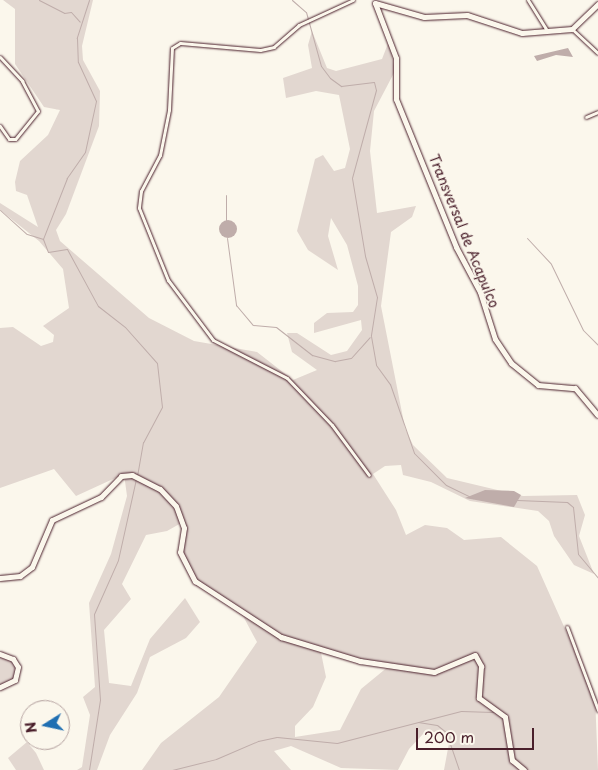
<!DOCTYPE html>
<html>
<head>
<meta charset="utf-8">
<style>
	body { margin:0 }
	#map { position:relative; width:598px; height:770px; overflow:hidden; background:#fbf7ec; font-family:"Playpen Sans",sans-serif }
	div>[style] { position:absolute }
	.green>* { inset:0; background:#e2d7d0 }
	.water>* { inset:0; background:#bfadaa }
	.round { border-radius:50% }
	.stream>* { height:1px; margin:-0.5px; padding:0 0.5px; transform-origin:0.5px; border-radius:0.5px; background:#bfadaa }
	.roads { filter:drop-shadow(0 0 1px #4a1f2b) drop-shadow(0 0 1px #4a1f2b) }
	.street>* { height:3px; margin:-1.5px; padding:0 1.5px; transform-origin:1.5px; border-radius:1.5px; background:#fbf7ec }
	.secondary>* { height:5px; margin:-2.5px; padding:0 2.5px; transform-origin:2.5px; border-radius:2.5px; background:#fbf7ec }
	span { translate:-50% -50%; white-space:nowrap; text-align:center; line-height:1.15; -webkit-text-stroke:4px #fbf7ec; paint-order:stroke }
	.street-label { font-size:14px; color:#4a1f2b }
	.north { position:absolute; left:20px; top:700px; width:50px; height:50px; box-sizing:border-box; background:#fbf7ec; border:1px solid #b4a19f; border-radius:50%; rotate:260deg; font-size:14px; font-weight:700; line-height:20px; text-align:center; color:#4a1f2b }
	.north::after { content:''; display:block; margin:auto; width:18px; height:22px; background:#1f6fb2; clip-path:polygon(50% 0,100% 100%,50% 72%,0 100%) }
	.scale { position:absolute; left:416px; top:728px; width:118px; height:22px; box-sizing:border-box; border:2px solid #4a1f2b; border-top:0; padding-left:6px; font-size:15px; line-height:18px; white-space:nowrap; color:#4a1f2b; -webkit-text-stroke:4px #fbf7ec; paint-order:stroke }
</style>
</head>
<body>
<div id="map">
	<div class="green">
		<div style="clip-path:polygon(evenodd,3px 0,93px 0,82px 46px,83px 60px,100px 91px,99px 126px,66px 214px,56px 230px,60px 241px,149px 318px,194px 341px,257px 352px,293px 380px,317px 370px,292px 352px,287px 333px,297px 333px,331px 355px,347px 351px,362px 330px,361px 320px,314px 333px,314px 323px,327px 313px,353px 312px,358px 305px,358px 286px,347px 245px,331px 218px,328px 236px,338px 270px,308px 250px,297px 231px,315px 159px,323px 155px,334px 171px,345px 168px,350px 149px,339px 95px,316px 91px,286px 98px,283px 78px,312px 68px,308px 45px,312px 31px,327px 68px,336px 71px,382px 59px,389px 41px,395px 71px,374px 111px,370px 151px,377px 213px,416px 206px,412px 217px,391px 232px,381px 306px,405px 428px,413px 445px,447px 478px,523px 496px,577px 495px,585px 515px,579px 536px,594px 574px,574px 565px,554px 536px,549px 521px,538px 511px,470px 501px,431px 482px,403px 475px,401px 465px,385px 466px,373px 474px,396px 510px,406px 535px,425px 525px,447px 528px,464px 540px,501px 537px,537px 566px,595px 696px,598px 770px,444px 770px,449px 743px,439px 732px,431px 732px,423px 734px,409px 749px,398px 770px,341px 768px,291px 746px,274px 751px,291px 770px,142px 770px,161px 743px,219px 697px,257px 642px,243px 616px,195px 581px,180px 552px,183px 522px,167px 531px,146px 535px,122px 584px,131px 599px,104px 630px,109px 683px,131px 686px,150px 639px,185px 598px,200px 622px,186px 638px,150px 657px,137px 693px,110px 735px,97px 770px,77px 770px,82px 767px,90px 715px,83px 697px,95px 687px,89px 603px,111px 554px,127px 496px,124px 474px,76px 496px,54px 469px,0 488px,0 328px,13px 327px,41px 346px,53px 342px,54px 335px,43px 326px,69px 308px,63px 269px,39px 241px,0 210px,0 203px,38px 227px,27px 195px,16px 191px,15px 182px,20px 161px,48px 135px,60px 110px,44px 107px,15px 64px,15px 9px,3px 0,320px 648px,389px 666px,361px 689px,340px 730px,295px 737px,295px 726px,313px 707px,326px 677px,320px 648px)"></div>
		<div style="clip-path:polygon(0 653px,18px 666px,14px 679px,0 686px)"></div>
		<div style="clip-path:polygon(27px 742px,36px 753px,44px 770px,16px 770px,8px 758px)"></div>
	</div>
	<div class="water">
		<div style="clip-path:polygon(568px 48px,573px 57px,556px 55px,537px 61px,534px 56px)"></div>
		<div class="round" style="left:219px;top:220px;width:18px;height:18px"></div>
		<div style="clip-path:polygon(485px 490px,514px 491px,521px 495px,514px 507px,465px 498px)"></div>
	</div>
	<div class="stream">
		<div style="left:39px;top:0;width:28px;rotate:27deg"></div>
		<div style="left:64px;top:13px;width:7px;rotate:-8deg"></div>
		<div style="left:71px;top:12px;width:13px;rotate:48deg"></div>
		<div style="left:89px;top:0;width:40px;rotate:108deg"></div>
		<div style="left:77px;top:38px;width:24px;rotate:88deg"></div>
		<div style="left:78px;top:62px;width:43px;rotate:65.2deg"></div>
		<div style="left:96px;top:101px;width:52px;rotate:102.2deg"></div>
		<div style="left:85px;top:152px;width:32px;rotate:125deg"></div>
		<div style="left:67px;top:178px;width:66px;rotate:111.5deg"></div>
		<div style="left:43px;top:239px;width:14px;rotate:69deg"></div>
		<div style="left:48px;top:252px;width:19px;rotate:-9deg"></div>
		<div style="left:67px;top:249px;width:65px;rotate:61.5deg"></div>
		<div style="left:98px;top:306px;width:34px;rotate:38deg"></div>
		<div style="left:125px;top:327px;width:48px;rotate:48.4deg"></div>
		<div style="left:157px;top:363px;width:44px;rotate:83.5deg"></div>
		<div style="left:162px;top:407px;width:40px;rotate:118deg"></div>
		<div style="left:143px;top:442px;width:34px;rotate:100deg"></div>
		<div style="left:292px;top:0;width:18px;rotate:41deg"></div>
		<div style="left:306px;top:12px;width:56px;rotate:74.5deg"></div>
		<div style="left:321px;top:66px;width:15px;rotate:53deg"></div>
		<div style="left:330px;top:78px;width:14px;rotate:36deg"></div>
		<div style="left:341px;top:86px;width:33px;rotate:-7deg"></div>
		<div style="left:374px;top:82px;width:8px;rotate:76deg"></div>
		<div style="left:376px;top:90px;width:91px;rotate:105.3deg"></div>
		<div style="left:352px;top:178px;width:79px;rotate:80.5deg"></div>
		<div style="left:365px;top:256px;width:43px;rotate:73.7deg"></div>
		<div style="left:377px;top:297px;width:39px;rotate:99deg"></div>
		<div style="left:371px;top:336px;width:29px;rotate:80deg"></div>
		<div style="left:376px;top:365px;width:24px;rotate:54deg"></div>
		<div style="left:390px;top:384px;width:73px;rotate:70.8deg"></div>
		<div style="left:414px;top:453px;width:45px;rotate:45deg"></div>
		<div style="left:446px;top:485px;width:30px;rotate:26deg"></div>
		<div style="left:226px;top:195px;width:25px;rotate:90deg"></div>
		<div style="left:0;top:210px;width:36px;rotate:42deg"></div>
		<div style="left:27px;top:234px;width:17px;rotate:17deg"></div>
		<div style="left:227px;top:238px;width:68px;rotate:82.3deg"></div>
		<div style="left:236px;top:305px;width:26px;rotate:50deg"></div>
		<div style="left:253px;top:325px;width:23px;rotate:5deg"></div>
		<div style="left:276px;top:327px;width:46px;rotate:37.9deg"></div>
		<div style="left:312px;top:355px;width:24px;rotate:15deg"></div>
		<div style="left:335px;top:361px;width:16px;rotate:-11deg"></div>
		<div style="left:351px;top:358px;width:28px;rotate:-48deg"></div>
		<div style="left:527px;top:238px;width:35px;rotate:47deg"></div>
		<div style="left:551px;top:264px;width:73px;rotate:64.1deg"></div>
		<div style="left:583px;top:330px;width:21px;rotate:45deg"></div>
		<div style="left:517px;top:500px;width:50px;rotate:2.3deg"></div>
		<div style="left:567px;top:502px;width:8px;rotate:40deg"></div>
		<div style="left:573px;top:507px;width:47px;rotate:83.9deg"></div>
		<div style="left:578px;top:554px;width:31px;rotate:50deg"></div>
		<div style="left:418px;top:722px;width:19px;rotate:9deg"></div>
		<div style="left:437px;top:725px;width:11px;rotate:38deg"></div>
		<div style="left:446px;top:732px;width:40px;rotate:71.1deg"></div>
		<div style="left:89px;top:770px;width:71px;rotate:-81.1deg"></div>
		<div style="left:100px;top:700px;width:86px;rotate:-94deg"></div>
		<div style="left:94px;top:614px;width:59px;rotate:-66deg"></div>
		<div style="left:118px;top:560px;width:83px;rotate:-77.5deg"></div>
		<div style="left:172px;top:770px;width:45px;rotate:-14deg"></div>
		<div style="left:216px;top:759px;width:46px;rotate:-23.2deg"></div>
		<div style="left:258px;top:741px;width:19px;rotate:-12deg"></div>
		<div style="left:277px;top:737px;width:60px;rotate:5.7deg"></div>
		<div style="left:337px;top:743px;width:128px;rotate:-14.5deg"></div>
		<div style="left:461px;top:711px;width:32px;rotate:2deg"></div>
	</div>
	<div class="roads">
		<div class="street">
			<div style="left:353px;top:0;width:60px;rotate:155.2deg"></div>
			<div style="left:299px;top:25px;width:33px;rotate:139deg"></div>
			<div style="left:274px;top:47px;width:14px;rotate:168deg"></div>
			<div style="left:260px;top:50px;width:80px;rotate:-175deg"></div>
			<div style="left:180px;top:43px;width:9px;rotate:148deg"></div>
			<div style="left:172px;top:48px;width:62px;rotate:92.8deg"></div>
			<div style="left:169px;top:110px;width:46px;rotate:101.3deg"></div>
			<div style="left:160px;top:155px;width:41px;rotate:117.8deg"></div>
			<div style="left:141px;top:191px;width:17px;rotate:97deg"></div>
			<div style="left:139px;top:208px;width:78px;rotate:68.1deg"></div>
			<div style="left:168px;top:280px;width:75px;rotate:53.1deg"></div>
			<div style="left:213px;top:340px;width:83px;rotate:27.2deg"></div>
			<div style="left:287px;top:378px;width:65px;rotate:46.2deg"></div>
			<div style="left:332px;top:425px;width:62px;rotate:53.5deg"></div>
			<div style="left:528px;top:0;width:34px;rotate:58deg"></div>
			<div style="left:572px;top:29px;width:35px;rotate:43deg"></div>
			<div style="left:0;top:57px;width:33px;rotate:47deg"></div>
			<div style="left:22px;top:81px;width:34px;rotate:62deg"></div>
			<div style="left:38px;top:111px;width:36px;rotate:129deg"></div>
			<div style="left:15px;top:139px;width:6px;rotate:180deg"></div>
			<div style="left:9px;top:139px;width:16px;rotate:-125deg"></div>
			<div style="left:586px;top:117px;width:13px;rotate:-23deg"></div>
			<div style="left:567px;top:627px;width:89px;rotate:69.5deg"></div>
		</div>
		<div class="secondary">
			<div style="left:375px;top:3px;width:59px;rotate:69.1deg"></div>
			<div style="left:396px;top:58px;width:41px;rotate:90deg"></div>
			<div style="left:396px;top:99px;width:160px;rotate:67.9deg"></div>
			<div style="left:456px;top:247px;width:51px;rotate:61.9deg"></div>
			<div style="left:480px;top:292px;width:49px;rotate:72.3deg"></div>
			<div style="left:495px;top:339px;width:29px;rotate:56deg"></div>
			<div style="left:511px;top:363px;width:35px;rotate:39deg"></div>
			<div style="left:538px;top:385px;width:37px;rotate:5deg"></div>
			<div style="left:575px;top:388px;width:35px;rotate:50deg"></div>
			<div style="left:375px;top:3px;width:51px;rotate:15.9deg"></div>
			<div style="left:424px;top:17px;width:43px;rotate:-2.7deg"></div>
			<div style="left:467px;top:15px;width:58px;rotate:18.1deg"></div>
			<div style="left:522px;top:33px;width:50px;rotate:-4.6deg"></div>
			<div style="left:572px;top:29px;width:36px;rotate:-44deg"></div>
			<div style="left:0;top:578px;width:20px;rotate:-6deg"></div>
			<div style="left:20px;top:576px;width:15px;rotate:-37deg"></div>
			<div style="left:32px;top:567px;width:51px;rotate:-66.9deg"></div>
			<div style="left:52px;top:520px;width:54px;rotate:-25.1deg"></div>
			<div style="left:101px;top:497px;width:29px;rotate:-46deg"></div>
			<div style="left:121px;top:476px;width:11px;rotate:-5deg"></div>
			<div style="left:132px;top:475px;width:31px;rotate:27deg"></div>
			<div style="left:160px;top:489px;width:23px;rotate:47deg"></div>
			<div style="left:176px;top:506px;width:23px;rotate:70deg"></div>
			<div style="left:184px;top:528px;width:24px;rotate:99deg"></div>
			<div style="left:180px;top:552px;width:33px;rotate:63deg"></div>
			<div style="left:195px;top:581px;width:103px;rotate:33.1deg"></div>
			<div style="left:281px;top:637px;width:83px;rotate:16.9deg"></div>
			<div style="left:360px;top:661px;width:75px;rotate:8.5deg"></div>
			<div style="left:434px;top:672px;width:44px;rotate:-22.5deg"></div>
			<div style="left:475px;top:655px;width:13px;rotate:61deg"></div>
			<div style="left:481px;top:666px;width:32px;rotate:94deg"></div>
			<div style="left:479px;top:698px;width:32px;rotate:36deg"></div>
			<div style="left:505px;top:717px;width:44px;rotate:80.8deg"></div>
			<div style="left:512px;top:760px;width:16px;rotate:40deg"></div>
			<div style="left:0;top:654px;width:14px;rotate:21deg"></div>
			<div style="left:13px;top:659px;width:9px;rotate:58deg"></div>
			<div style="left:18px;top:667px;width:13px;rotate:103deg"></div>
			<div style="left:15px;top:680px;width:17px;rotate:155deg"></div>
		</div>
	</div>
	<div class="street-label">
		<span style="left:464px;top:231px;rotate:68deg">Transversal de Acapulco</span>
	</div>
	<div class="north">N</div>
	<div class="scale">200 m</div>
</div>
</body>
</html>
